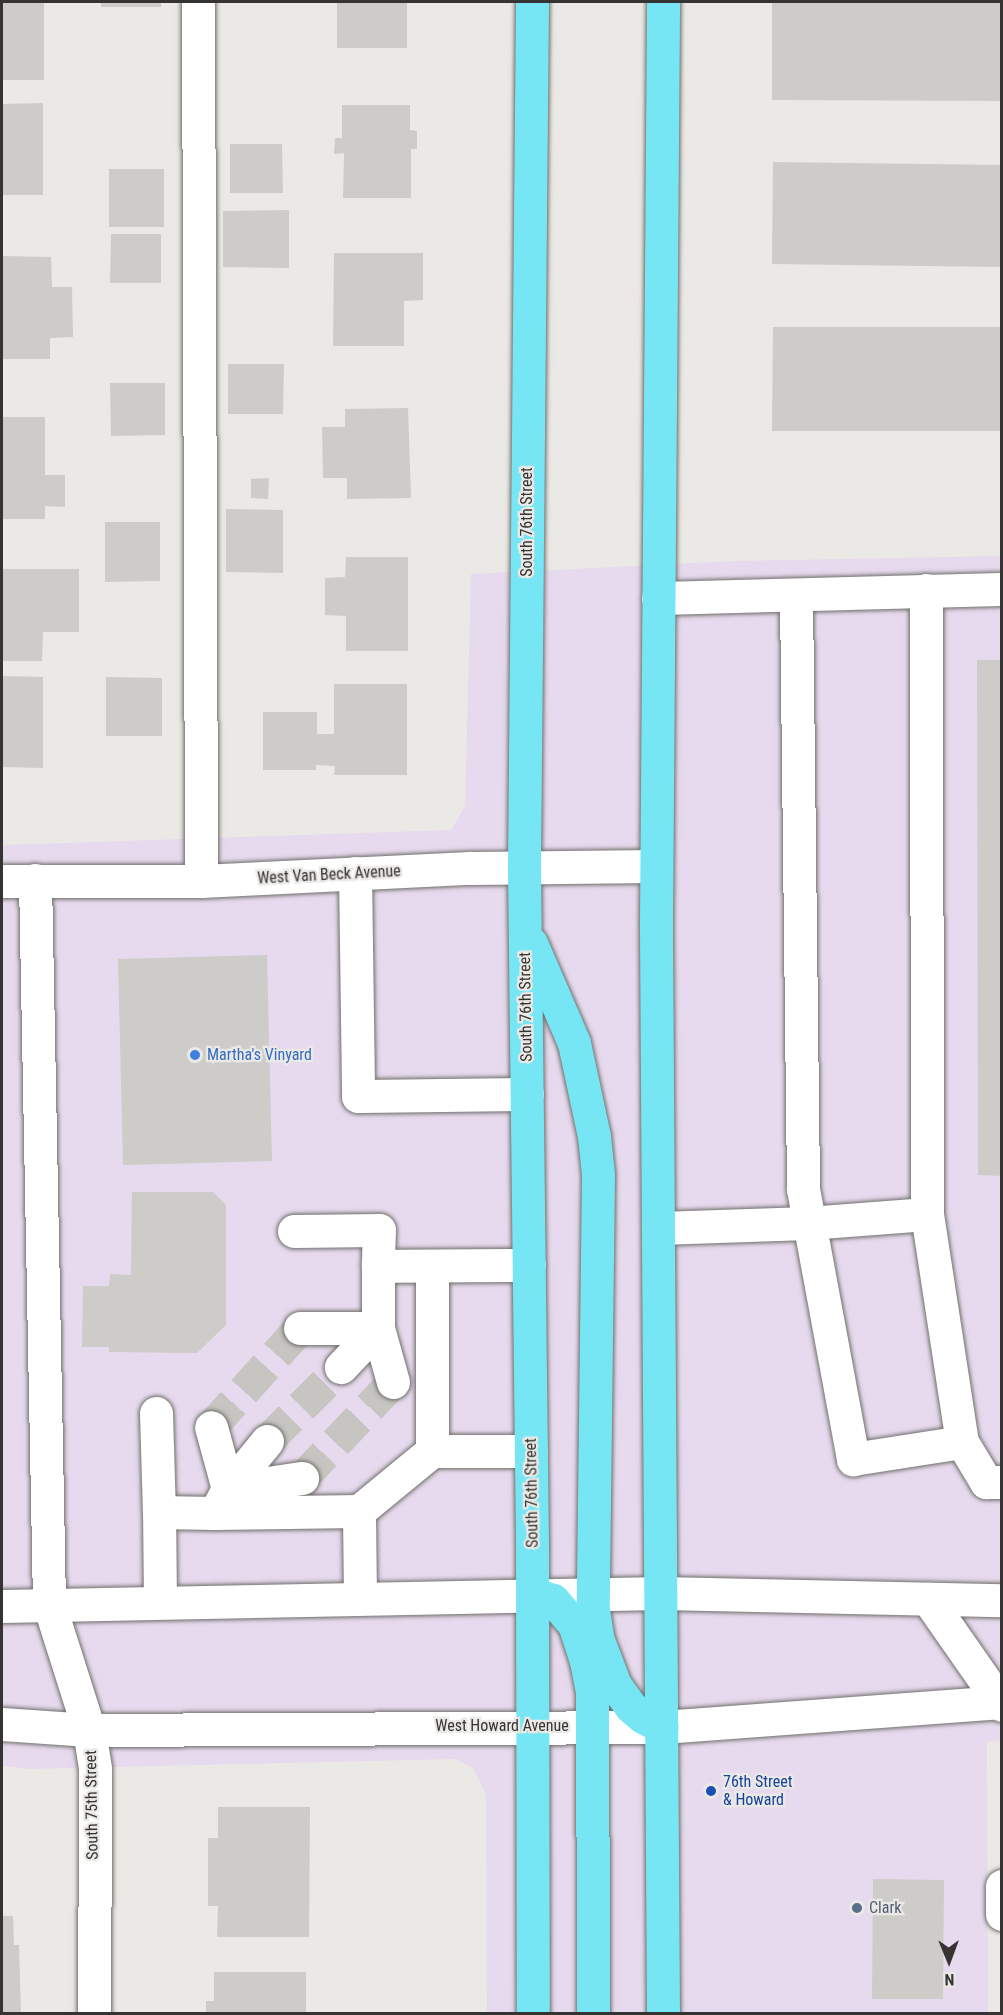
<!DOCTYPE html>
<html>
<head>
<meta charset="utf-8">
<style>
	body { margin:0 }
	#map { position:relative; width:1003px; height:2015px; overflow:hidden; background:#ebe9e5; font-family:"Roboto Condensed",sans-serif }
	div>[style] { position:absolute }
	.commercial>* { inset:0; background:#e7daee }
	.building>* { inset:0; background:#cdccc8 }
	.minor-tunnel>* { height:33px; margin-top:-16.5px; transform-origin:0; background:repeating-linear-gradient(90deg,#c7c5c1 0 33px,transparent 0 49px) }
	.roads { filter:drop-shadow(0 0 2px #71706c) drop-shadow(0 0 2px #71706c) }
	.minor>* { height:33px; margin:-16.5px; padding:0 16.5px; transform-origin:16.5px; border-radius:16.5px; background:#fff }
	.major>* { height:33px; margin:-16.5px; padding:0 16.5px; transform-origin:16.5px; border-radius:16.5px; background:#76e6f5 }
	.dots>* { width:16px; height:16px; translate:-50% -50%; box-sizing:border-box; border:3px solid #ebe9e5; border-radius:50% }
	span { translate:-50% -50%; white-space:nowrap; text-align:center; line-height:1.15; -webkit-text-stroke:4.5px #ebe9e5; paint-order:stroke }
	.street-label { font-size:16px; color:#353433 }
	.shop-label { font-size:16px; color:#366cbe }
	.left { translate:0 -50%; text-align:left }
	.transit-label { font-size:16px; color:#164399 }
	.service-label { font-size:16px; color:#4e5e75 }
	.frame { position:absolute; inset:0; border:3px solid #353433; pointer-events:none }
	.north { position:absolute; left:919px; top:1931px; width:60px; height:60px; -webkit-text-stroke:4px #ebe9e5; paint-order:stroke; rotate:179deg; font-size:16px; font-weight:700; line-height:24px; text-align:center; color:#353433 }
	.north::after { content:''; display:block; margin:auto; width:21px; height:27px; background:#353433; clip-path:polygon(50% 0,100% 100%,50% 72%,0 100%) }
</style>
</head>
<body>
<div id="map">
	<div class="commercial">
		<div style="clip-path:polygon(1001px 556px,1002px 1741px,987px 1742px,988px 2013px,487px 2013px,486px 1795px,474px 1769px,456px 1759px,30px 1769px,3px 1766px,3px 845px,451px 830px,465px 806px,471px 574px,733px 561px)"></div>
	</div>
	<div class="building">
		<div style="clip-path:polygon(2px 2px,44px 2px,44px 80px,2px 80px)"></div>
		<div style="clip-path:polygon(101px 2px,161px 2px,161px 7px,101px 7px)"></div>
		<div style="clip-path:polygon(337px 2px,407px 2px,407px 48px,337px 48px)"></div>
		<div style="clip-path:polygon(772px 2px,1002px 2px,1002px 101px,772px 100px)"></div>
		<div style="clip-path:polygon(43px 103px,43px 195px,2px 195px,2px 104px)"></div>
		<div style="clip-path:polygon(342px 105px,410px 105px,410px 130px,417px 131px,417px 149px,411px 149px,411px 198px,343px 198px,344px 153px,334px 154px,335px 138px,342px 138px)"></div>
		<div style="clip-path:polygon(230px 144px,282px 144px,283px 193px,230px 193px)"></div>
		<div style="clip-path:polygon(773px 162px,1002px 165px,1002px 267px,772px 264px)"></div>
		<div style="clip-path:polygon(109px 169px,164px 169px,164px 227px,109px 227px)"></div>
		<div style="clip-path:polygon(289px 210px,289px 268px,223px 267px,223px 211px)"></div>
		<div style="clip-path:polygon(111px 234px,161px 234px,161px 283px,110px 283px)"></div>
		<div style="clip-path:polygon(334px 253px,423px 253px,423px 300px,404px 301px,404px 346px,333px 346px)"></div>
		<div style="clip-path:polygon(2px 256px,51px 257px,52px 287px,72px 287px,73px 337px,50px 338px,50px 359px,2px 359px)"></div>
		<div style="clip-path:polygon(773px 327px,1002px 327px,1002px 431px,772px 431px)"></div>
		<div style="clip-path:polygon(228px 364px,284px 364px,283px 414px,228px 414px)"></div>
		<div style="clip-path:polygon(110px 383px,165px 383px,165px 435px,111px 436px)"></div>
		<div style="clip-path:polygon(408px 408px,411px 498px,347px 499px,347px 478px,323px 478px,322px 427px,345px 427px,345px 409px)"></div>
		<div style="clip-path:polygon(2px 417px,45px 417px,45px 475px,65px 475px,65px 507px,45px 506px,45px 519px,2px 519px)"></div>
		<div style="clip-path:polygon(269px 478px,268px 499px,251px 498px,251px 479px)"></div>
		<div style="clip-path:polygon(226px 509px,283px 510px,283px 573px,226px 572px)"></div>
		<div style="clip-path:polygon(105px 522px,160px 522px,160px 581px,105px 582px)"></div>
		<div style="clip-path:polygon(346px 557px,408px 557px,408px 651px,346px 651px,346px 616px,325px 615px,325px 578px,345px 577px)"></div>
		<div style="clip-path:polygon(2px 569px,79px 569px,79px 632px,43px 632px,42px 661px,2px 661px)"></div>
		<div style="clip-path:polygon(977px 660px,1002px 660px,1002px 1176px,978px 1175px)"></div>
		<div style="clip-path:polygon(2px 676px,43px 677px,43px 768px,2px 767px)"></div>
		<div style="clip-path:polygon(106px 677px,162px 678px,162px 736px,106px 736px)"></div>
		<div style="clip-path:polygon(334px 684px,407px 684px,407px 775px,334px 775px,335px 766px,316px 765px,316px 770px,263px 770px,263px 712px,317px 712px,317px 734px,334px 734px)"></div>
		<div style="clip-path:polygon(267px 955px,272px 1161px,123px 1165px,118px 959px)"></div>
		<div style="clip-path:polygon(132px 1192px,213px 1192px,226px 1205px,226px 1325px,197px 1353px,109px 1352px,109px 1347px,82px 1347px,83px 1286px,109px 1286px,110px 1274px,131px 1275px)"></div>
		<div style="clip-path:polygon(218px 1807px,310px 1807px,309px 1937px,217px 1937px,218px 1906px,208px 1906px,208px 1838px,218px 1838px)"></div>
		<div style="clip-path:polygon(873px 1879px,944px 1880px,943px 1999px,872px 1999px)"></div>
		<div style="clip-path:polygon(2px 1916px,13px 1916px,14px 1945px,19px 1945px,21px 2014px,2px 2014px)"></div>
		<div style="clip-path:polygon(214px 1972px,306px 1972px,306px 2014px,206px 2014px,206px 2001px,214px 2001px)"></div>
	</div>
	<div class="minor-tunnel">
		<div style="left:211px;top:1427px;width:133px;rotate:-48deg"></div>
		<div style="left:267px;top:1441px;width:105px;rotate:-45deg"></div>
		<div style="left:302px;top:1478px;width:132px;rotate:-46.5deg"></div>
	</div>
	<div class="roads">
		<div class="minor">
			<div style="left:198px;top:2px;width:879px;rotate:89.8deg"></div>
			<div style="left:926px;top:590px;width:624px;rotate:89.91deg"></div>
			<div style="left:927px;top:1214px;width:231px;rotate:81.3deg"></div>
			<div style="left:962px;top:1442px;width:47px;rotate:59deg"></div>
			<div style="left:986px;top:1482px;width:16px"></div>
			<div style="left:796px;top:596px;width:593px;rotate:89.32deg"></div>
			<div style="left:803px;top:1189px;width:275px;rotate:79.5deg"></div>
			<div style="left:853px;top:1459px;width:110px;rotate:-8.9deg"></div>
			<div style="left:658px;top:598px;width:344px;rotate:-1.5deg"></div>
			<div style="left:355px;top:873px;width:223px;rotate:89.2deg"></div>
			<div style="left:358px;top:1096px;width:169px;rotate:-0.7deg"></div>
			<div style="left:35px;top:880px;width:724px;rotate:88.89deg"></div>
			<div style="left:49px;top:1604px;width:132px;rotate:72.4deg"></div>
			<div style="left:89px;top:1730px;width:39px;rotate:81deg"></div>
			<div style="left:95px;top:1769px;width:245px;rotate:90.2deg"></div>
			<div style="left:2px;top:881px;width:199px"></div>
			<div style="left:201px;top:881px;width:269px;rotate:-2.8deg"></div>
			<div style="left:470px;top:868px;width:186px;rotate:-0.6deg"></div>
			<div style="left:659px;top:1228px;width:149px;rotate:-1.9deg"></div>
			<div style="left:808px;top:1223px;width:119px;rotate:-4.3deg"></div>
			<div style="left:294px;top:1231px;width:85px;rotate:-0.7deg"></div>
			<div style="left:379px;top:1230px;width:36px;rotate:92deg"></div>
			<div style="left:300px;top:1328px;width:78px"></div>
			<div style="left:378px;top:1328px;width:54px;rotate:133.5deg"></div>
			<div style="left:393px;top:1382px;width:56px;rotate:-105.5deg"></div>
			<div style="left:378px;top:1328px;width:62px;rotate:-90deg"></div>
			<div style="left:378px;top:1266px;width:151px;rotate:-0.4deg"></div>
			<div style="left:156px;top:1413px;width:99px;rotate:88.3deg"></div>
			<div style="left:267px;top:1441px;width:62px;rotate:129.1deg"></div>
			<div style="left:228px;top:1489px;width:75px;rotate:-8.5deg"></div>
			<div style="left:432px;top:1451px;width:99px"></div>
			<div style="left:215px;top:1513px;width:144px;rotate:-0.8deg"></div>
			<div style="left:360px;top:1597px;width:86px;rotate:-90.7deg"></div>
			<div style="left:359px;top:1511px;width:94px;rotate:-39.4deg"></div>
			<div style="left:432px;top:1451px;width:184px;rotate:-90deg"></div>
			<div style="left:928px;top:1599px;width:129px;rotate:55.1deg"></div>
			<div style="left:160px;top:1602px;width:90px;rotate:-90.6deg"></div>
			<div style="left:159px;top:1512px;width:56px;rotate:1deg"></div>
			<div style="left:215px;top:1513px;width:27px;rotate:-62deg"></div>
			<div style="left:228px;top:1489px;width:64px;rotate:-105.3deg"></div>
			<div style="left:2px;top:1606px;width:659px;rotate:-1.13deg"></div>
			<div style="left:661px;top:1593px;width:341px;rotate:1.2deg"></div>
			<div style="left:2px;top:1724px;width:87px;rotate:3.9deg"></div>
			<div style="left:89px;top:1730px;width:573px;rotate:-0.3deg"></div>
			<div style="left:662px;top:1727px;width:341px;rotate:-4.2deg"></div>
			<div style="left:1002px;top:1886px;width:28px;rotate:90deg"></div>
		</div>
		<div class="major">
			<div style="left:532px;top:2px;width:867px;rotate:90.53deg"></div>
			<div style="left:524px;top:869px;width:676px;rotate:89.32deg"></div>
			<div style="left:532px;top:1545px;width:469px;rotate:89.9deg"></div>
			<div style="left:531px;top:943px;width:109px;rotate:66.7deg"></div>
			<div style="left:574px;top:1043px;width:95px;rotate:77.9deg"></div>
			<div style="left:594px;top:1136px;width:39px;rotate:84deg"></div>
			<div style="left:598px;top:1175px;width:435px;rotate:90.7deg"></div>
			<div style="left:593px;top:1610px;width:30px;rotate:81deg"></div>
			<div style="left:598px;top:1640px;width:48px;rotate:69.3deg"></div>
			<div style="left:615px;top:1685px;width:27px;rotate:54deg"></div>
			<div style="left:631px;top:1707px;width:16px;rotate:40deg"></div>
			<div style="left:643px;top:1717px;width:21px;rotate:28deg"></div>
			<div style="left:533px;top:1594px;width:21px;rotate:17deg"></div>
			<div style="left:553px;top:1600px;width:32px;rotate:49deg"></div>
			<div style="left:574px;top:1624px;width:39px;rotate:72deg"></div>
			<div style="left:586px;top:1661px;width:32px;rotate:79deg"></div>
			<div style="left:592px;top:1692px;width:322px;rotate:89.8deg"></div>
			<div style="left:663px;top:2014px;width:1091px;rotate:-90.37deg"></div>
			<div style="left:656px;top:923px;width:921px;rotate:-89.56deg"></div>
		</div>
	</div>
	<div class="dots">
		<div style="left:195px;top:1055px;background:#3f7fe0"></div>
		<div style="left:711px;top:1791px;background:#1a4fb4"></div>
		<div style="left:857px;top:1908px;background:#5c6f8a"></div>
	</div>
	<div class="street-label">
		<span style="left:527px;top:522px;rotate:-90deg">South 76th Street</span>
		<span style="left:329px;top:875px;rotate:-3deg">West Van Beck Avenue</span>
		<span style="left:526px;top:1007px;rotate:-91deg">South 76th Street</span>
		<span style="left:532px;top:1493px;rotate:-91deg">South 76th Street</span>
		<span style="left:502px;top:1726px">West Howard Avenue</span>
		<span style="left:92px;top:1805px;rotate:-91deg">South 75th Street</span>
	</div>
	<div class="shop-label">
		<span class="left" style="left:207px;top:1055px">Martha's Vinyard</span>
	</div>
	<div class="transit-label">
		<span class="left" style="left:723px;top:1791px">76th Street<br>&amp; Howard</span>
	</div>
	<div class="service-label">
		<span class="left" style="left:869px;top:1908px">Clark</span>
	</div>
	<div class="frame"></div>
	<div class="north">N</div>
</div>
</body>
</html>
